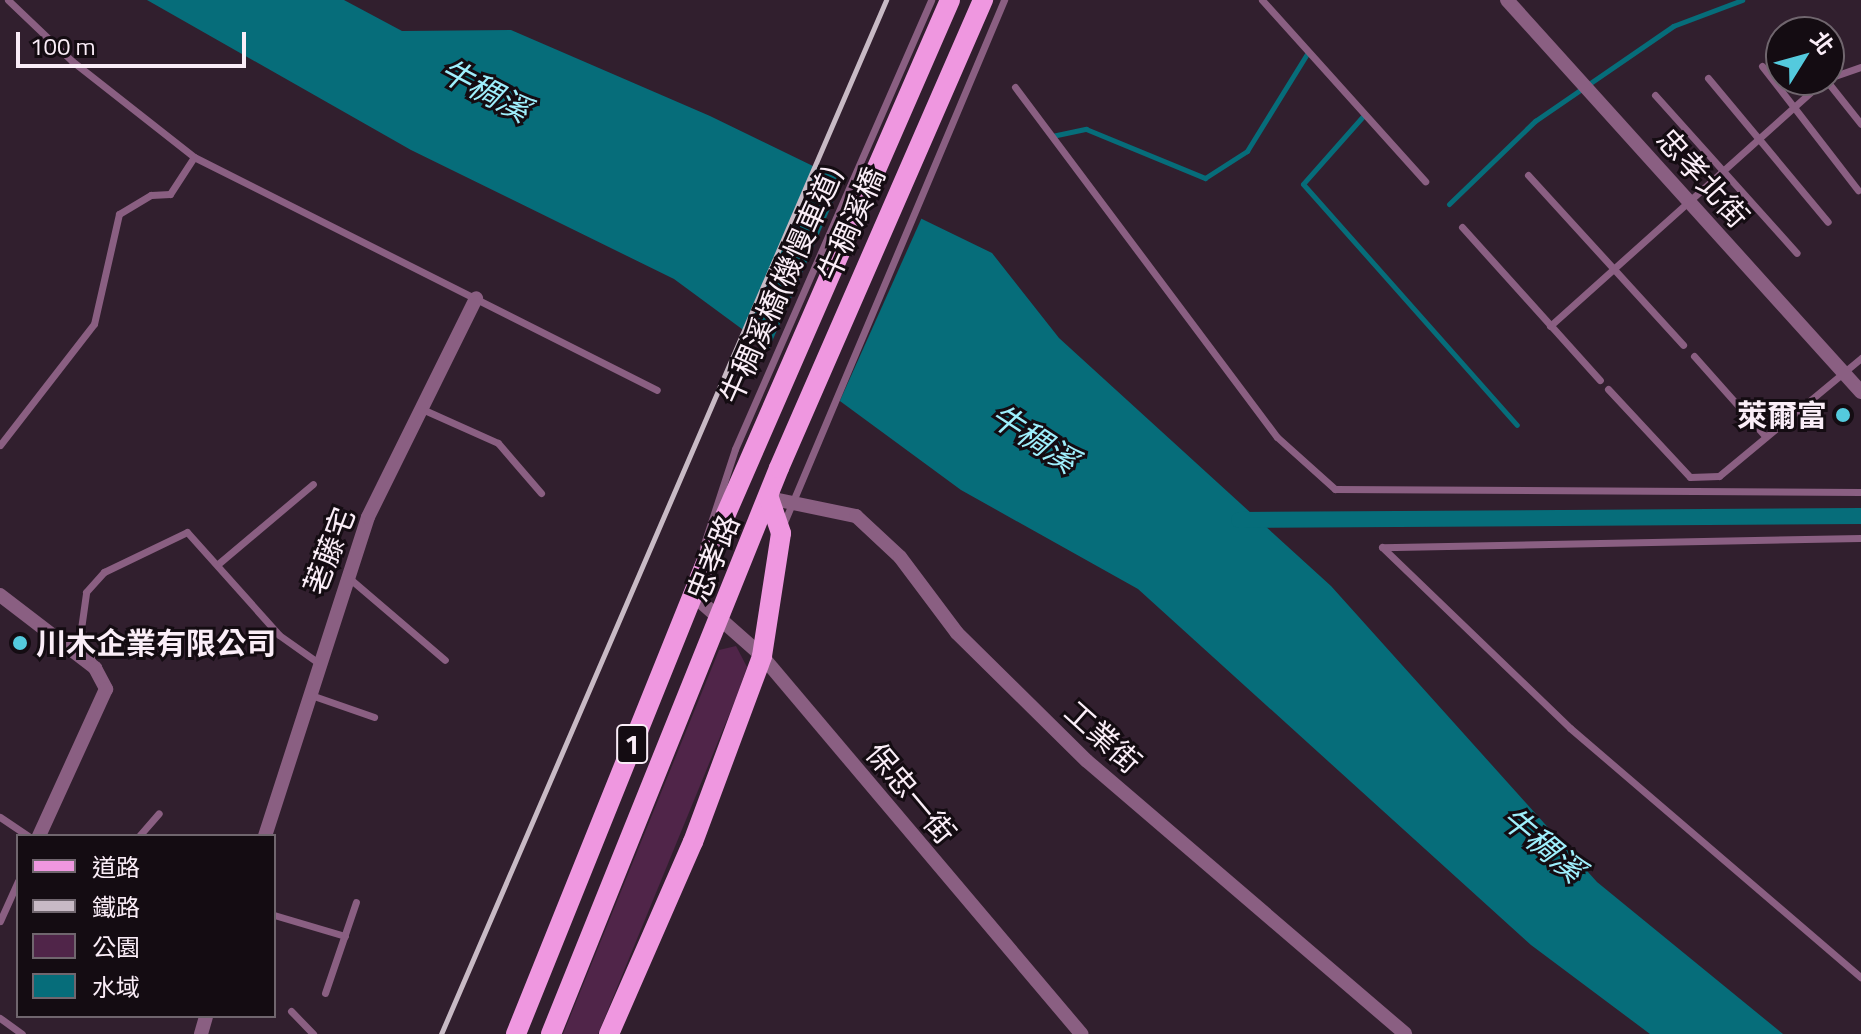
<!DOCTYPE html>
<html>
<head>
<meta charset="utf-8">
<style>
	body { margin:0 }
	#map { position:relative; width:1861px; height:1034px; overflow:hidden; background:#311f2e; font-family:"Titillium Web","Noto Sans TC",sans-serif }
	div>[style] { position:absolute }
	.green>* { inset:0; background:#502549 }
	.water>* { inset:0; background:#066d7a }
	.pier>* { inset:0; background:#311f2e }
	.stream>* { height:5px; margin:-2.5px; padding:0 2.5px; transform-origin:2.5px; border-radius:2.5px; background:#066d7a }
	.canal>* { height:16px; margin:-8px; padding:0 8px; transform-origin:8px; border-radius:8px; background:#066d7a }
	.service>* { height:7px; margin:-3.5px; padding:0 3.5px; transform-origin:3.5px; border-radius:3.5px; background:#8a5f82 }
	.minor>* { height:14px; margin:-7px; padding:0 7px; transform-origin:7px; border-radius:7px; background:#8a5f82 }
	.primary>* { height:20px; margin:-10px; padding:0 10px; transform-origin:10px; border-radius:10px; background:#ef97e0 }
	.rail>* { height:5px; margin:-2.5px; padding:0 2.5px; transform-origin:2.5px; border-radius:2.5px; background:#c8bac5 }
	.dots>* { width:22px; height:22px; translate:-50% -50%; box-sizing:border-box; border:4px solid #140c12; border-radius:50% }
	span { translate:-50% -50%; white-space:nowrap; text-align:center; line-height:1.15; -webkit-text-stroke:6px #140c12; paint-order:stroke }
	.shield-label span { padding:2px 6px; background:#140c12; border:2px solid; border-radius:6px; -webkit-text-stroke-width:0 }
	.shield-label { font-size:28px; color:#faedf7; font-weight:700 }
	.street-label { font-size:30px; color:#faedf7 }
	.poi-label { font-size:30px; color:#faedf7; font-weight:700 }
	.right { translate:-100% -50%; text-align:right }
	.left { translate:0 -50%; text-align:left }
	.water-label { font-size:32px; color:#9feffc; font-style:italic }
	.legend { position:absolute; left:16px; top:834px; width:260px; height:184px; box-sizing:border-box; background:#140c12; border:2px solid #70666e; margin:0; padding:10px 14px; list-style:none; font-size:24px; color:#faedf7 }
	.legend li { display:flex; align-items:center; gap:16px; height:40px }
	.legend b { width:40px; border:2px solid #70666e }
	.north { position:absolute; left:1765px; top:16px; width:80px; height:80px; box-sizing:border-box; background:#140c12; border:2px solid #70666e; border-radius:50%; rotate:53deg; font-size:22px; font-weight:700; line-height:32px; text-align:center; color:#faedf7 }
	.north::after { content:''; display:block; margin:auto; width:28px; height:36px; background:#54cadd; clip-path:polygon(50% 0,100% 100%,50% 72%,0 100%) }
	.scale { position:absolute; left:16px; top:32px; width:230px; height:36px; box-sizing:border-box; border:4px solid #faedf7; border-top:0; padding-left:10px; font-size:24px; line-height:28px; white-space:nowrap; color:#faedf7; -webkit-text-stroke:6px #140c12; paint-order:stroke }
</style>
</head>
<body>
<div id="map">
	<div class="green">
		<div style="clip-path:polygon(736px 646px,747px 667px,736px 698px,598px 1034px,563px 1034px,719px 650px)"></div>
	</div>
	<div class="water">
		<div style="clip-path:polygon(147px 0,344px 0,402px 31px,511px 30px,710px 116px,992px 253px,1059px 338px,1331px 586px,1597px 882px,1783px 1034px,1650px 1034px,1531px 945px,1138px 589px,961px 490px,674px 279px,411px 150px)"></div>
	</div>
	<div class="pier">
		<div style="clip-path:polygon(844px 177px,923px 215px,838px 405px,767px 353px)"></div>
	</div>
	<div class="stream">
		<div style="left:1364px;top:115px;width:92px;rotate:131.5deg"></div>
		<div style="left:1303px;top:184px;width:322px;rotate:48.4deg"></div>
		<div style="left:1052px;top:136px;width:35px;rotate:-12deg"></div>
		<div style="left:1086px;top:129px;width:129px;rotate:22.4deg"></div>
		<div style="left:1205px;top:178px;width:50px;rotate:-32.7deg"></div>
		<div style="left:1247px;top:151px;width:114px;rotate:-58.3deg"></div>
		<div style="left:1449px;top:204px;width:120px;rotate:-44deg"></div>
		<div style="left:1535px;top:121px;width:168px;rotate:-34.5deg"></div>
		<div style="left:1673px;top:26px;width:74px;rotate:-20.6deg"></div>
	</div>
	<div class="canal">
		<div style="left:1239px;top:520px;width:622px;rotate:-0.37deg"></div>
	</div>
	<div class="service">
		<div style="left:8px;top:0;width:88px;rotate:43.6deg"></div>
		<div style="left:72px;top:61px;width:155px;rotate:38.2deg"></div>
		<div style="left:194px;top:157px;width:518px;rotate:26.71deg"></div>
		<div style="left:1262px;top:0;width:244px;rotate:48deg"></div>
		<div style="left:1762px;top:66px;width:157px;rotate:52.3deg"></div>
		<div style="left:1708px;top:78px;width:187px;rotate:50.2deg"></div>
		<div style="left:1829px;top:78px;width:34px;rotate:-19deg"></div>
		<div style="left:1826px;top:80px;width:56px;rotate:51.5deg"></div>
		<div style="left:1015px;top:87px;width:437px;rotate:53.2deg"></div>
		<div style="left:1277px;top:437px;width:78px;rotate:41.9deg"></div>
		<div style="left:1335px;top:489px;width:526px;rotate:0.33deg"></div>
		<div style="left:1655px;top:95px;width:212px;rotate:48.1deg"></div>
		<div style="left:1528px;top:175px;width:230px;rotate:47.6deg"></div>
		<div style="left:1462px;top:227px;width:206px;rotate:48deg"></div>
		<div style="left:1550px;top:326px;width:368px;rotate:-41.9deg"></div>
		<div style="left:1694px;top:356px;width:108px;rotate:48.4deg"></div>
		<div style="left:1608px;top:389px;width:120px;rotate:47deg"></div>
		<div style="left:1690px;top:477px;width:29px;rotate:-2deg"></div>
		<div style="left:1719px;top:476px;width:185px;rotate:-39.7deg"></div>
		<div style="left:422px;top:409px;width:83px;rotate:24.1deg"></div>
		<div style="left:498px;top:443px;width:66px;rotate:49.3deg"></div>
		<div style="left:0;top:445px;width:153px;rotate:-52.2deg"></div>
		<div style="left:94px;top:324px;width:113px;rotate:-77.2deg"></div>
		<div style="left:119px;top:214px;width:37px;rotate:-31deg"></div>
		<div style="left:151px;top:195px;width:19px;rotate:-3deg"></div>
		<div style="left:170px;top:194px;width:44px;rotate:-57deg"></div>
		<div style="left:783px;top:525px;width:570px;rotate:-67.17deg"></div>
		<div style="left:1861px;top:538px;width:479px;rotate:178.9deg"></div>
		<div style="left:1382px;top:547px;width:261px;rotate:43.9deg"></div>
		<div style="left:1570px;top:728px;width:383px;rotate:40.6deg"></div>
		<div style="left:703px;top:547px;width:103px;rotate:-71.9deg"></div>
		<div style="left:735px;top:449px;width:490px;rotate:-66.4deg"></div>
		<div style="left:218px;top:564px;width:124px;rotate:-40.1deg"></div>
		<div style="left:349px;top:578px;width:126px;rotate:40.5deg"></div>
		<div style="left:94px;top:666px;width:39px;rotate:-109deg"></div>
		<div style="left:81px;top:629px;width:37px;rotate:-82deg"></div>
		<div style="left:86px;top:592px;width:27px;rotate:-48deg"></div>
		<div style="left:104px;top:572px;width:92px;rotate:-25.7deg"></div>
		<div style="left:187px;top:532px;width:138px;rotate:48.2deg"></div>
		<div style="left:279px;top:635px;width:47px;rotate:35.4deg"></div>
		<div style="left:308px;top:694px;width:70px;rotate:19.2deg"></div>
		<div style="left:0;top:817px;width:34px;rotate:34deg"></div>
		<div style="left:139px;top:836px;width:30px;rotate:-49deg"></div>
		<div style="left:274px;top:915px;width:74px;rotate:16.5deg"></div>
		<div style="left:0;top:921px;width:44px;rotate:-65.8deg"></div>
		<div style="left:325px;top:993px;width:96px;rotate:-71.2deg"></div>
		<div style="left:291px;top:1011px;width:32px;rotate:46deg"></div>
		<div style="left:0;top:1018px;width:27px;rotate:36deg"></div>
	</div>
	<div class="minor">
		<div style="left:1507px;top:0;width:528px;rotate:47.92deg"></div>
		<div style="left:769px;top:498px;width:89px;rotate:11.7deg"></div>
		<div style="left:856px;top:516px;width:60px;rotate:43deg"></div>
		<div style="left:900px;top:557px;width:95px;rotate:53.1deg"></div>
		<div style="left:957px;top:633px;width:182px;rotate:44.6deg"></div>
		<div style="left:1087px;top:761px;width:419px;rotate:40.6deg"></div>
		<div style="left:692px;top:594px;width:94px;rotate:41.5deg"></div>
		<div style="left:762px;top:656px;width:495px;rotate:49.8deg"></div>
		<div style="left:0;top:595px;width:120px;rotate:37.5deg"></div>
		<div style="left:95px;top:668px;width:24px;rotate:62deg"></div>
		<div style="left:106px;top:689px;width:162px;rotate:114.5deg"></div>
		<div style="left:265px;top:836px;width:335px;rotate:-72.1deg"></div>
		<div style="left:368px;top:517px;width:244px;rotate:-63.7deg"></div>
		<div style="left:201px;top:1034px;width:19px;rotate:-74deg"></div>
	</div>
	<div class="primary">
		<div style="left:516px;top:1034px;width:543px;rotate:-68.06deg"></div>
		<div style="left:719px;top:530px;width:578px;rotate:-66.45deg"></div>
		<div style="left:551px;top:1034px;width:610px;rotate:-68.06deg"></div>
		<div style="left:779px;top:468px;width:511px;rotate:-66.45deg"></div>
		<div style="left:609px;top:1034px;width:210px;rotate:-66.4deg"></div>
		<div style="left:693px;top:842px;width:198px;rotate:-69.6deg"></div>
		<div style="left:762px;top:656px;width:124px;rotate:-81.2deg"></div>
		<div style="left:781px;top:533px;width:37px;rotate:-109deg"></div>
	</div>
	<div class="rail">
		<div style="left:441px;top:1034px;width:1126px;rotate:-66.71deg"></div>
	</div>
	<div class="dots">
		<div style="left:1843px;top:415px;background:#54cadd"></div>
		<div style="left:20px;top:643px;background:#54cadd"></div>
	</div>
	<div class="shield-label">
		<span style="left:632px;top:744px">1</span>
	</div>
	<div class="street-label">
		<span style="left:1703px;top:178px;rotate:48deg">忠孝北街</span>
		<span style="left:851px;top:224px;rotate:-66deg">牛稠溪橋</span>
		<span style="left:781px;top:285px;rotate:-66deg">牛稠溪橋(機慢車道)</span>
		<span style="left:329px;top:551px;rotate:-69deg">荖藤宅</span>
		<span style="left:713px;top:558px;rotate:-68deg">忠孝路</span>
		<span style="left:1103px;top:737px;rotate:42deg">工業街</span>
		<span style="left:911px;top:793px;rotate:50deg">保忠一街</span>
	</div>
	<div class="poi-label">
		<span class="right" style="left:1827px;top:415px">萊爾富</span>
		<span class="left" style="left:36px;top:643px">川木企業有限公司</span>
	</div>
	<div class="water-label">
		<span style="left:485px;top:90px;rotate:28deg">牛稠溪</span>
		<span style="left:1034px;top:438px;rotate:33deg">牛稠溪</span>
		<span style="left:1543px;top:844px;rotate:40deg">牛稠溪</span>
	</div>
	<ul class="legend">
	<li><b style="height:10px;background:#ef97e0"></b>道路</li>
	<li><b style="height:10px;background:#c8bac5"></b>鐵路</li>
	<li><b style="height:22px;background:#502549"></b>公園</li>
	<li><b style="height:22px;background:#066d7a"></b>水域</li>
	</ul>
	<div class="north">北</div>
	<div class="scale">100 m</div>
</div>
</body>
</html>
